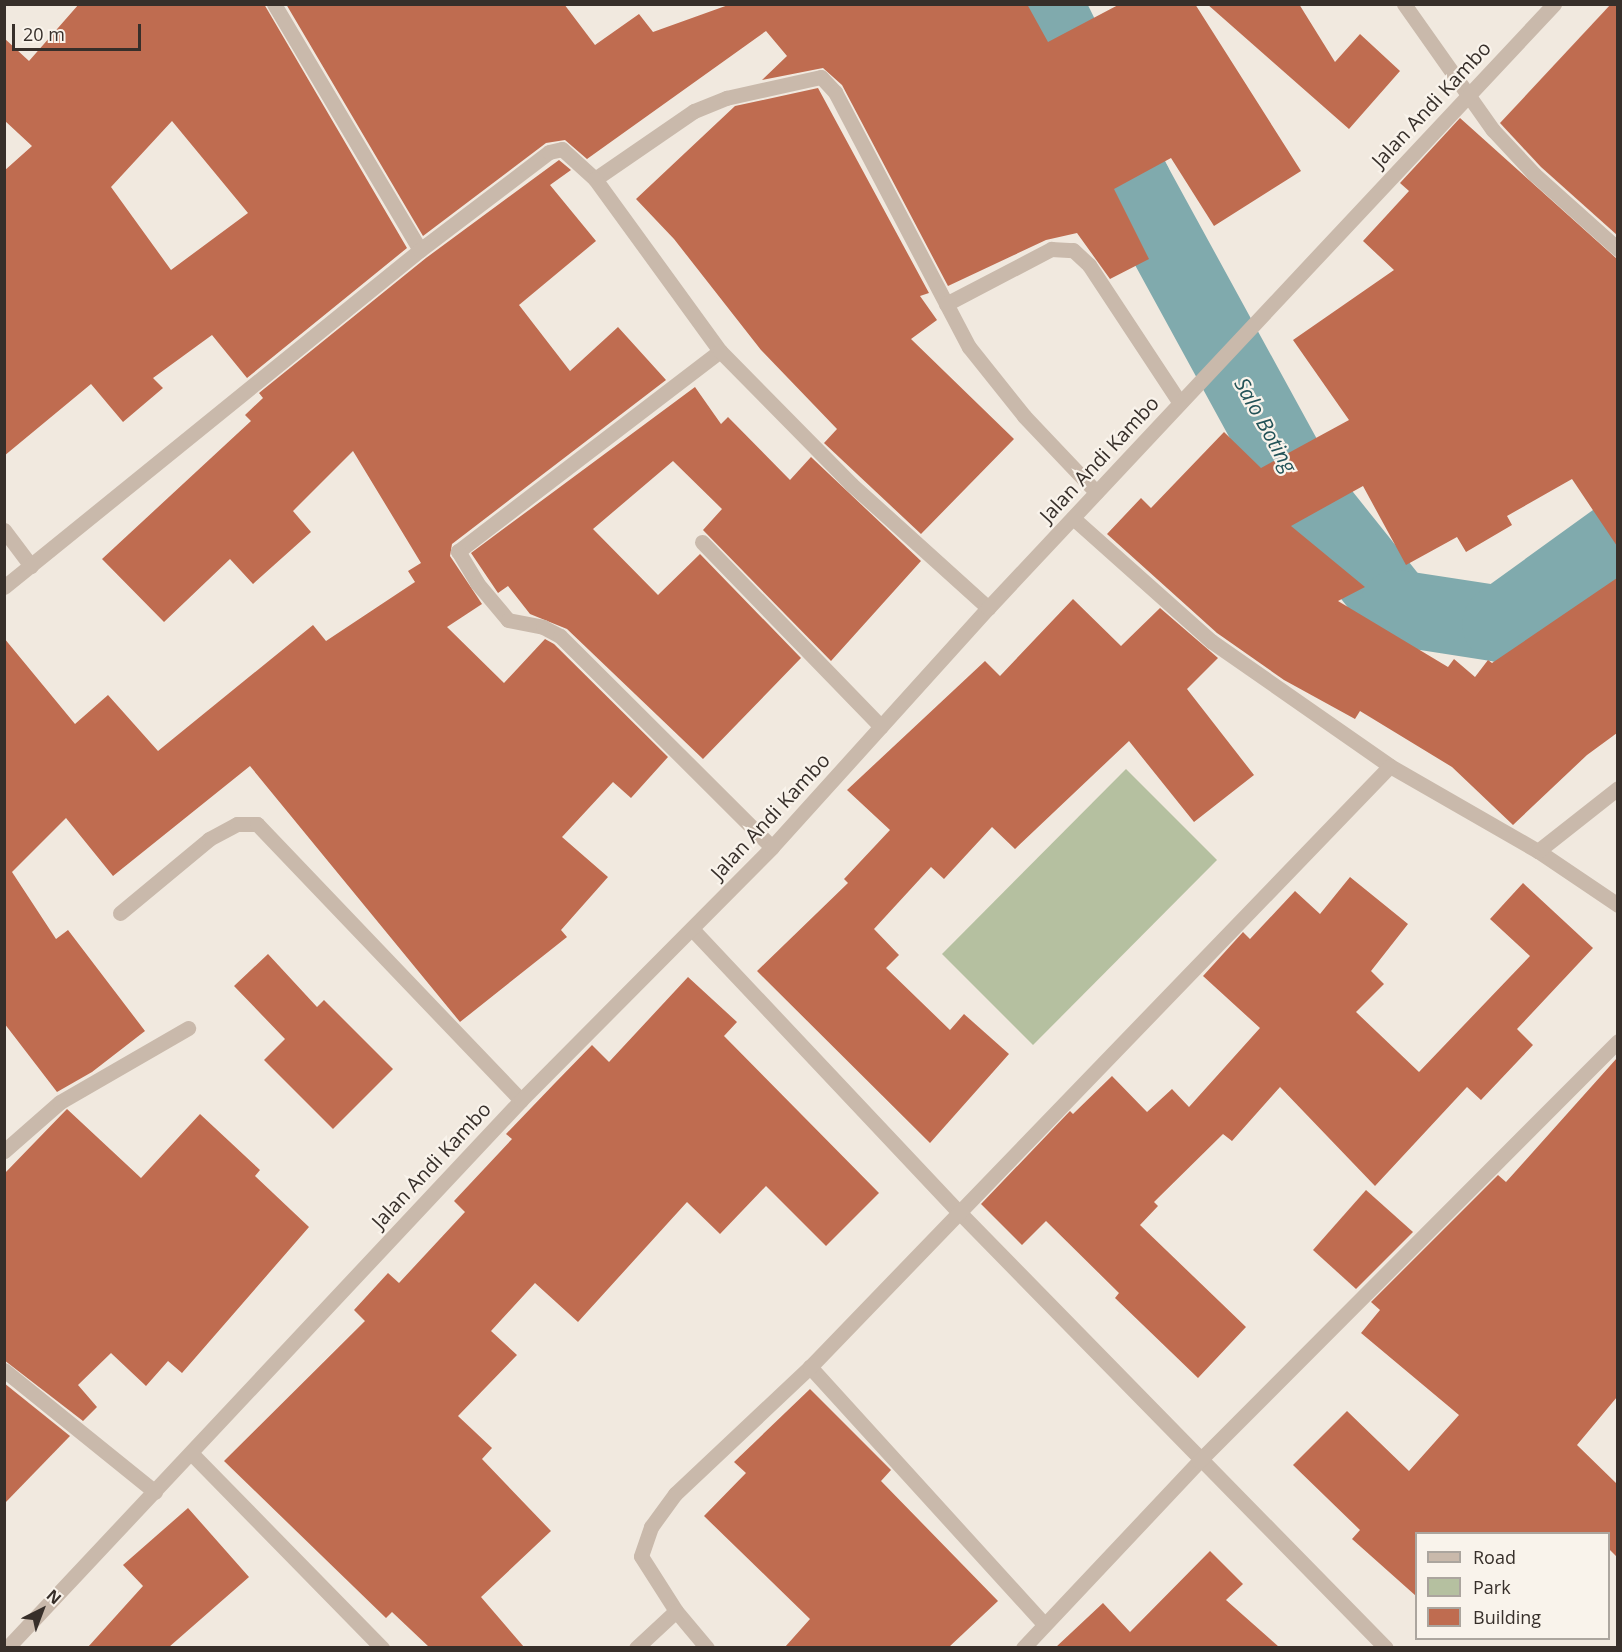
<!DOCTYPE html>
<html>
<head>
<meta charset="utf-8">
<style>
	body { margin:0 }
	#map { position:relative; width:1622px; height:1652px; overflow:hidden; background:#f1e9df; font-family:"Open Sans",sans-serif }
	div>[style] { position:absolute }
	.green>* { inset:0; background:#b5c0a0 }
	.river>* { height:76px; margin:-38px; padding:0 38px; transform-origin:38px; border-radius:38px; background:#80aaad }
	.building>* { inset:0; background:#bf6c50 }
	.minor>* { height:15px; margin:-7.5px; padding:0 7.5px; transform-origin:7.5px; border-radius:7.5px; background:#c9b9ab }
	span { translate:-50% -50%; white-space:nowrap; text-align:center; line-height:1.15; -webkit-text-stroke:4.5px #f9f3eb; paint-order:stroke }
	.street-label { font-size:20px; color:#372f2a }
	.water-label { font-size:21px; color:#225257; font-style:italic }
	.frame { position:absolute; inset:0; border:6px solid #372f2a; pointer-events:none }
	.legend { position:absolute; left:1415px; top:1532px; width:195px; height:108px; box-sizing:border-box; background:#f9f3eb; border:2px solid #aba59e; margin:0; padding:8px 10px; list-style:none; font-size:18px; color:#372f2a }
	.legend li { display:flex; align-items:center; gap:12px; height:30px }
	.legend b { width:30px; border:2px solid #aba59e }
	.north { position:absolute; left:12px; top:1580px; width:60px; height:60px; -webkit-text-stroke:4px #f9f3eb; paint-order:stroke; rotate:42deg; font-size:16px; font-weight:700; line-height:24px; text-align:center; color:#372f2a }
	.north::after { content:''; display:block; margin:auto; width:21px; height:27px; background:#372f2a; clip-path:polygon(50% 0,100% 100%,50% 72%,0 100%) }
	.scale { position:absolute; left:12px; top:24px; width:129px; height:27px; box-sizing:border-box; border:3px solid #372f2a; border-top:0; padding-left:8px; font-size:18px; line-height:21px; white-space:nowrap; color:#372f2a; -webkit-text-stroke:4px #f9f3eb; paint-order:stroke }
</style>
</head>
<body>
<div id="map">
	<div class="green">
		<div style="clip-path:polygon(1126px 769px,1217px 860px,1033px 1045px,942px 954px)"></div>
	</div>
	<div class="river">
		<div style="left:1045px;top:4px;width:201px;rotate:63.7deg"></div>
		<div style="left:1134px;top:184px;width:342px;rotate:61.3deg"></div>
		<div style="left:1298px;top:484px;width:159px;rotate:51.4deg"></div>
		<div style="left:1397px;top:608px;width:104px;rotate:8.8deg"></div>
		<div style="left:1500px;top:624px;width:145px;rotate:-35.8deg"></div>
	</div>
	<div class="building">
		<div style="clip-path:polygon(evenodd,79px 4px,264px 4px,407px 248px,247px 378px,212px 335px,153px 378px,163px 388px,123px 422px,91px 384px,4px 456px,4px 171px,32px 146px,4px 120px,4px 38px,29px 61px,79px 4px,172px 121px,248px 213px,171px 270px,111px 187px,172px 121px)"></div>
		<div style="clip-path:polygon(286px 4px,564px 4px,595px 45px,639px 14px,653px 32px,731px 4px,1027px 4px,1048px 42px,1120px 4px,1195px 4px,1301px 171px,1214px 226px,1171px 158px,1114px 189px,1149px 259px,1110px 279px,1077px 233px,1046px 240px,948px 286px,842px 85px,823px 68px,762px 80px,787px 56px,766px 31px,587px 159px,565px 140px,546px 143px,423px 236px)"></div>
		<div style="clip-path:polygon(1207px 4px,1299px 4px,1335px 62px,1360px 34px,1400px 71px,1349px 129px)"></div>
		<div style="clip-path:polygon(1611px 4px,1617px 4px,1617px 235px,1541px 167px,1500px 123px)"></div>
		<div style="clip-path:polygon(818px 88px,929px 293px,920px 296px,937px 320px,911px 339px,1014px 439px,921px 534px,824px 443px,837px 429px,761px 350px,674px 239px,636px 199px,735px 106px)"></div>
		<div style="clip-path:polygon(1460px 118px,1617px 259px,1617px 546px,1572px 479px,1507px 516px,1512px 525px,1466px 552px,1457px 537px,1406px 565px,1363px 486px,1291px 526px,1365px 587px,1338px 601px,1448px 667px,1454px 659px,1475px 677px,1488px 660px,1492px 663px,1617px 578px,1617px 733px,1587px 755px,1513px 825px,1452px 767px,1360px 711px,1355px 719px,1284px 680px,1217px 633px,1107px 534px,1141px 498px,1151px 508px,1224px 432px,1261px 468px,1349px 420px,1293px 340px,1394px 270px,1363px 241px,1409px 191px,1400px 183px)"></div>
		<div style="clip-path:polygon(559px 160px,571px 170px,550px 185px,596px 241px,519px 305px,570px 371px,618px 327px,666px 380px,452px 544px,450px 556px,482px 604px,447px 627px,504px 683px,545px 639px,554px 644px,668px 757px,631px 798px,613px 782px,562px 837px,608px 877px,561px 930px,567px 937px,460px 1022px,250px 766px,113px 876px,66px 818px,12px 872px,56px 939px,68px 930px,145px 1031px,92px 1072px,57px 1092px,4px 1023px,4px 638px,75px 724px,108px 695px,158px 751px,313px 625px,326px 641px,415px 582px,408px 571px,421px 563px,353px 451px,293px 511px,311px 532px,253px 584px,230px 559px,164px 622px,102px 559px,251px 421px,245px 415px,263px 398px,259px 393px,426px 258px)"></div>
		<div style="clip-path:polygon(695px 387px,721px 424px,728px 417px,790px 480px,811px 457px,921px 561px,831px 661px,703px 530px,722px 509px,673px 461px,593px 529px,658px 595px,700px 554px,801px 658px,703px 759px,567px 629px,530px 614px,508px 586px,498px 593px,471px 553px)"></div>
		<div style="clip-path:polygon(1073px 599px,1121px 646px,1160px 608px,1218px 658px,1187px 689px,1254px 775px,1194px 822px,1129px 741px,1015px 849px,992px 827px,944px 879px,931px 867px,874px 929px,899px 955px,886px 968px,950px 1030px,964px 1014px,1009px 1054px,930px 1143px,757px 971px,848px 883px,844px 879px,890px 830px,847px 790px,985px 661px,1000px 676px)"></div>
		<div style="clip-path:polygon(1350px 877px,1408px 924px,1371px 971px,1384px 984px,1356px 1012px,1419px 1072px,1530px 956px,1490px 919px,1523px 883px,1593px 948px,1517px 1029px,1533px 1045px,1481px 1100px,1467px 1087px,1375px 1186px,1280px 1087px,1232px 1141px,1223px 1134px,1154px 1202px,1158px 1206px,1140px 1225px,1246px 1327px,1198px 1378px,1115px 1298px,1119px 1293px,1046px 1221px,1022px 1245px,981px 1204px,1070px 1111px,1073px 1114px,1112px 1076px,1147px 1112px,1172px 1089px,1189px 1107px,1260px 1028px,1203px 976px,1243px 932px,1250px 939px,1295px 891px,1320px 914px)"></div>
		<div style="clip-path:polygon(268px 954px,317px 1007px,324px 1000px,393px 1069px,333px 1129px,264px 1060px,285px 1039px,234px 986px)"></div>
		<div style="clip-path:polygon(688px 977px,737px 1022px,724px 1036px,879px 1193px,826px 1246px,766px 1186px,720px 1234px,687px 1202px,578px 1322px,535px 1283px,491px 1331px,517px 1355px,458px 1416px,492px 1448px,482px 1459px,551px 1531px,481px 1597px,524px 1647px,429px 1647px,392px 1612px,386px 1618px,224px 1461px,365px 1321px,354px 1310px,388px 1273px,399px 1283px,465px 1212px,454px 1201px,512px 1139px,506px 1134px,555px 1083px,592px 1045px,609px 1062px)"></div>
		<div style="clip-path:polygon(1617px 1058px,1617px 1397px,1577px 1445px,1617px 1484px,1617px 1557px,1608px 1548px,1608px 1533px,1416px 1533px,1416px 1596px,1352px 1539px,1360px 1530px,1293px 1465px,1347px 1411px,1409px 1471px,1459px 1415px,1361px 1333px,1380px 1310px,1371px 1302px,1498px 1175px,1506px 1182px)"></div>
		<div style="clip-path:polygon(67px 1109px,141px 1178px,200px 1114px,260px 1170px,255px 1176px,309px 1227px,182px 1373px,168px 1361px,146px 1386px,111px 1353px,78px 1385px,97px 1407px,83px 1421px,4px 1360px,4px 1174px)"></div>
		<div style="clip-path:polygon(1366px 1190px,1413px 1232px,1356px 1289px,1313px 1250px)"></div>
		<div style="clip-path:polygon(4px 1383px,70px 1436px,4px 1504px)"></div>
		<div style="clip-path:polygon(810px 1389px,891px 1470px,881px 1481px,998px 1601px,949px 1647px,785px 1647px,810px 1619px,704px 1516px,746px 1473px,734px 1462px)"></div>
		<div style="clip-path:polygon(188px 1508px,249px 1577px,169px 1647px,88px 1647px,143px 1586px,123px 1565px)"></div>
		<div style="clip-path:polygon(1210px 1551px,1243px 1584px,1226px 1600px,1279px 1647px,1056px 1647px,1103px 1603px,1130px 1632px)"></div>
	</div>
	<div class="minor">
		<div style="left:274px;top:4px;width:286px;rotate:59.3deg"></div>
		<div style="left:1404px;top:4px;width:154px;rotate:54.8deg"></div>
		<div style="left:1493px;top:130px;width:60px;rotate:47deg"></div>
		<div style="left:1534px;top:174px;width:113px;rotate:41.8deg"></div>
		<div style="left:595px;top:179px;width:120px;rotate:-34.5deg"></div>
		<div style="left:694px;top:111px;width:35px;rotate:-22deg"></div>
		<div style="left:726px;top:98px;width:97px;rotate:-12.5deg"></div>
		<div style="left:821px;top:77px;width:21px;rotate:47deg"></div>
		<div style="left:835px;top:92px;width:288px;rotate:62.3deg"></div>
		<div style="left:969px;top:347px;width:88px;rotate:51.4deg"></div>
		<div style="left:1024px;top:416px;width:105px;rotate:46.5deg"></div>
		<div style="left:946px;top:304px;width:119px;rotate:-27.6deg"></div>
		<div style="left:1051px;top:249px;width:22px;rotate:3deg"></div>
		<div style="left:1073px;top:250px;width:22px;rotate:43deg"></div>
		<div style="left:1089px;top:265px;width:165px;rotate:56.6deg"></div>
		<div style="left:720px;top:351px;width:330px;rotate:142.6deg"></div>
		<div style="left:458px;top:551px;width:37px;rotate:59deg"></div>
		<div style="left:477px;top:583px;width:48px;rotate:50deg"></div>
		<div style="left:508px;top:620px;width:36px;rotate:11deg"></div>
		<div style="left:543px;top:627px;width:19px;rotate:28deg"></div>
		<div style="left:560px;top:636px;width:299px;rotate:44.9deg"></div>
		<div style="left:1073px;top:518px;width:185px;rotate:41.7deg"></div>
		<div style="left:1211px;top:641px;width:218px;rotate:34.9deg"></div>
		<div style="left:1390px;top:766px;width:171px;rotate:29.9deg"></div>
		<div style="left:1538px;top:851px;width:97px;rotate:34deg"></div>
		<div style="left:4px;top:530px;width:45px;rotate:53.1deg"></div>
		<div style="left:702px;top:542px;width:257px;rotate:45.9deg"></div>
		<div style="left:4px;top:587px;width:535px;rotate:-39.01deg"></div>
		<div style="left:420px;top:250px;width:162px;rotate:-37.2deg"></div>
		<div style="left:549px;top:152px;width:13px;rotate:-13deg"></div>
		<div style="left:562px;top:149px;width:45px;rotate:42.3deg"></div>
		<div style="left:595px;top:179px;width:213px;rotate:54deg"></div>
		<div style="left:720px;top:351px;width:187px;rotate:45.4deg"></div>
		<div style="left:851px;top:484px;width:185px;rotate:42.1deg"></div>
		<div style="left:1538px;top:851px;width:102px;rotate:-38.2deg"></div>
		<div style="left:120px;top:913px;width:116px;rotate:-39.7deg"></div>
		<div style="left:209px;top:839px;width:32px;rotate:-28deg"></div>
		<div style="left:237px;top:824px;width:20px"></div>
		<div style="left:257px;top:824px;width:382px;rotate:46.3deg"></div>
		<div style="left:692px;top:929px;width:389px;rotate:46.7deg"></div>
		<div style="left:959px;top:1212px;width:610px;rotate:45.6deg"></div>
		<div style="left:4px;top:1151px;width:74px;rotate:-41.2deg"></div>
		<div style="left:60px;top:1102px;width:148px;rotate:-30deg"></div>
		<div style="left:4px;top:1370px;width:194px;rotate:38.9deg"></div>
		<div style="left:192px;top:1454px;width:272px;rotate:45.6deg"></div>
		<div style="left:676px;top:1611px;width:65px;rotate:-122.5deg"></div>
		<div style="left:641px;top:1556px;width:31px;rotate:-71deg"></div>
		<div style="left:651px;top:1527px;width:41px;rotate:-54deg"></div>
		<div style="left:675px;top:1494px;width:185px;rotate:-43.3deg"></div>
		<div style="left:1044px;top:1624px;width:348px;rotate:-132.3deg"></div>
		<div style="left:810px;top:1367px;width:835px;rotate:-46.02deg"></div>
		<div style="left:7px;top:1648px;width:751px;rotate:-46.83deg"></div>
		<div style="left:521px;top:1100px;width:356px;rotate:-45.2deg"></div>
		<div style="left:772px;top:847px;width:322px;rotate:-47.9deg"></div>
		<div style="left:988px;top:608px;width:828px;rotate:-46.86deg"></div>
		<div style="left:636px;top:1648px;width:54px;rotate:-42.8deg"></div>
		<div style="left:676px;top:1611px;width:48px;rotate:50deg"></div>
		<div style="left:1023px;top:1648px;width:257px;rotate:-46.7deg"></div>
		<div style="left:1199px;top:1461px;width:593px;rotate:-45.07deg"></div>
	</div>
	<div class="street-label">
		<span style="left:1431px;top:104px;rotate:-47deg">Jalan Andi Kambo</span>
		<span style="left:1099px;top:459px;rotate:-47deg">Jalan Andi Kambo</span>
		<span style="left:770px;top:816px;rotate:-47deg">Jalan Andi Kambo</span>
		<span style="left:431px;top:1165px;rotate:-47deg">Jalan Andi Kambo</span>
	</div>
	<div class="water-label">
		<span style="left:1266px;top:425px;rotate:61deg">Salo Boting</span>
	</div>
	<div class="frame"></div>
	<ul class="legend">
	<li><b style="height:8px;background:#c9b9ab"></b>Road</li>
	<li><b style="height:16px;background:#b5c0a0"></b>Park</li>
	<li><b style="height:16px;background:#bf6c50"></b>Building</li>
	</ul>
	<div class="north">N</div>
	<div class="scale">20 m</div>
</div>
</body>
</html>
